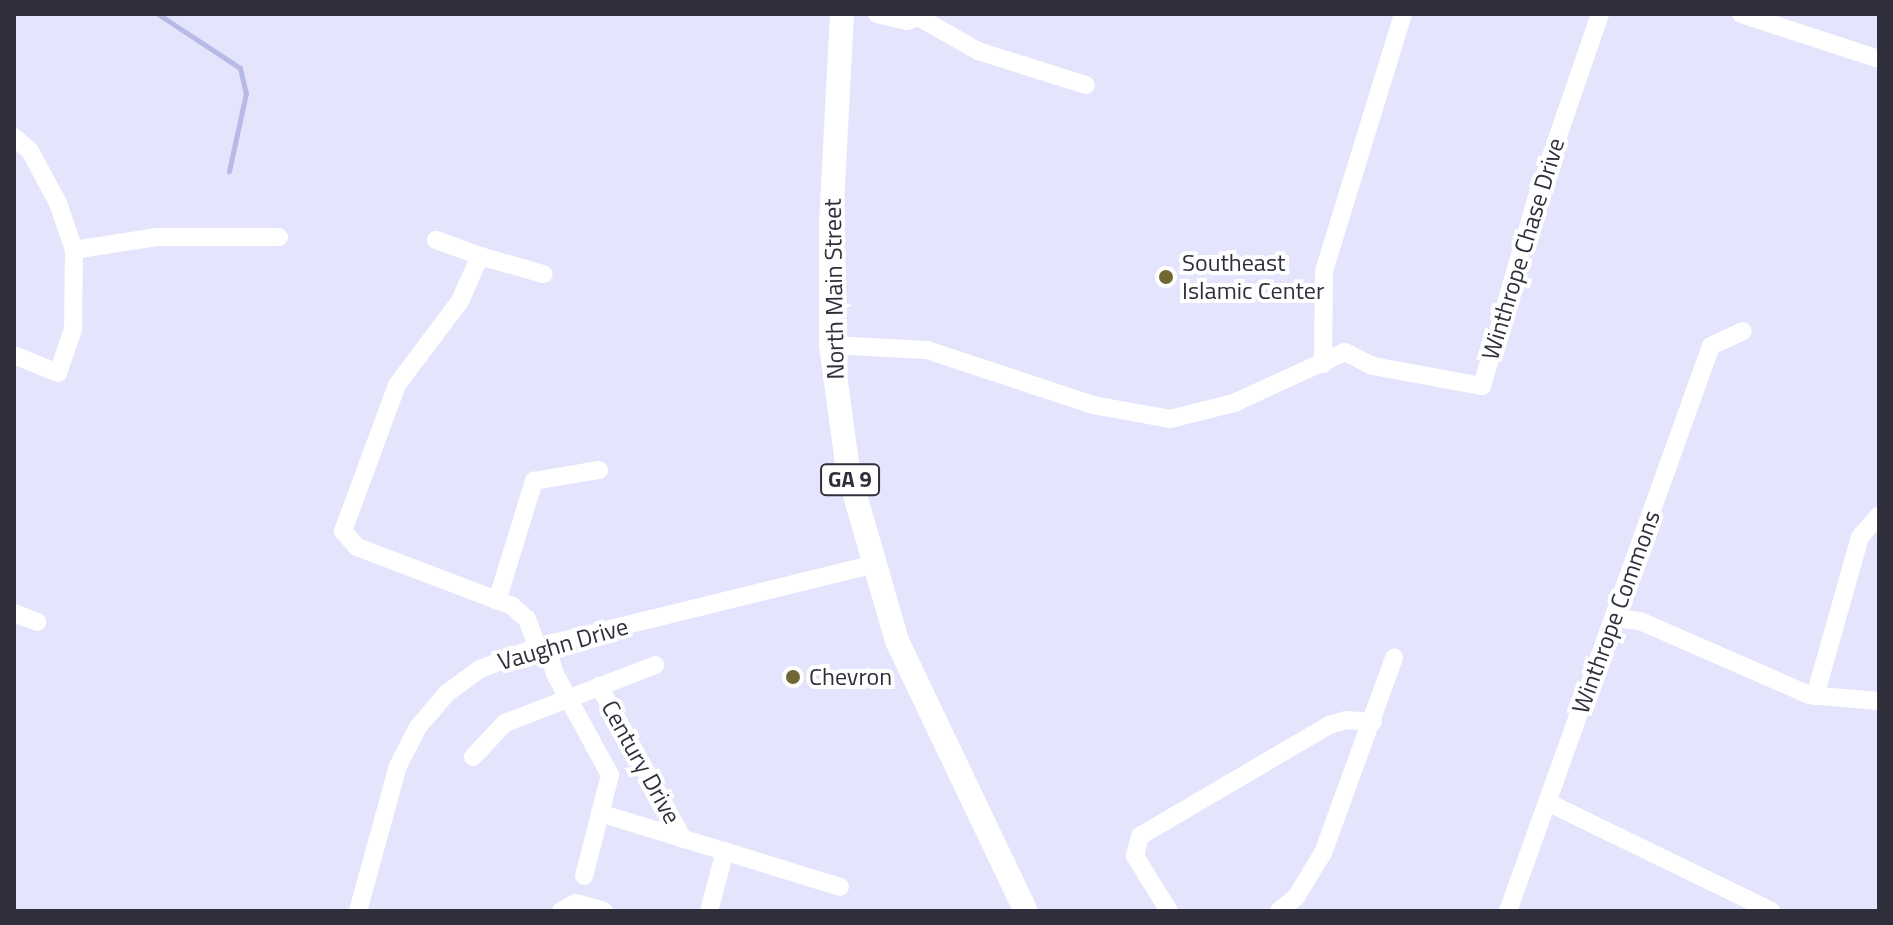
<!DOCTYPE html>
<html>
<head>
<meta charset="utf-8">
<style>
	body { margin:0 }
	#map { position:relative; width:1893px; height:925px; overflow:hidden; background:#e4e5fd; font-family:"Titillium Web",sans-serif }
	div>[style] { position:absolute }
	.stream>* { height:5px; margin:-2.5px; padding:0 2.5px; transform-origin:2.5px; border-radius:2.5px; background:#b7bae7 }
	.minor>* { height:18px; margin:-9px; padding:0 9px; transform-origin:9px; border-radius:9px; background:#fff }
	.major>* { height:24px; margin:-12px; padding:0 12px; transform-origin:12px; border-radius:12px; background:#fff }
	.dots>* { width:22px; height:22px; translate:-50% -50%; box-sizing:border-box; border:4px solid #fff; border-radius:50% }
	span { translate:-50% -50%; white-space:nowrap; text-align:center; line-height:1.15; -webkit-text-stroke:8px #fff; paint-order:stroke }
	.shield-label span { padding:2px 6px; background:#fff; border:2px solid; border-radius:6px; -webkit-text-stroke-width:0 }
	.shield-label { font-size:22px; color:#2f2f3b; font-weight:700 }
	.street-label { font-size:24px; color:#2f2f3b }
	.poi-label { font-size:24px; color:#2f2f3b }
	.left { translate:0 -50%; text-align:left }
	.frame { position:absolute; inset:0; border:16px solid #2f2f3b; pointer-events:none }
</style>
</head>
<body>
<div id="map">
	<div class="stream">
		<div style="left:158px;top:14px;width:98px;rotate:33.4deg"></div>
		<div style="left:240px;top:68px;width:26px;rotate:77deg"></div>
		<div style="left:246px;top:93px;width:80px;rotate:102.3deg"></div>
	</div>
	<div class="minor">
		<div style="left:877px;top:14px;width:31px;rotate:13deg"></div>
		<div style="left:907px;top:21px;width:12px;rotate:-20deg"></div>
		<div style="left:918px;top:17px;width:5px;rotate:-143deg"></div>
		<div style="left:1741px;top:14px;width:145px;rotate:18.1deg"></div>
		<div style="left:918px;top:17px;width:69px;rotate:29.5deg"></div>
		<div style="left:978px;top:51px;width:113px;rotate:17.5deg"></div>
		<div style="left:14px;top:137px;width:21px;rotate:41deg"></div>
		<div style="left:30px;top:151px;width:59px;rotate:61.7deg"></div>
		<div style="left:58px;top:203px;width:50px;rotate:71.2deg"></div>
		<div style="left:74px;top:250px;width:79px;rotate:90.7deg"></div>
		<div style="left:73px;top:329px;width:46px;rotate:108.8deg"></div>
		<div style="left:58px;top:373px;width:48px;rotate:-157.8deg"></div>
		<div style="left:436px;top:240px;width:47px;rotate:20deg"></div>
		<div style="left:480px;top:256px;width:49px;rotate:114deg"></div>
		<div style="left:460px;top:301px;width:105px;rotate:126.9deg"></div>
		<div style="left:397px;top:385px;width:156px;rotate:110.3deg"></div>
		<div style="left:343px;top:531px;width:21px;rotate:49deg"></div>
		<div style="left:357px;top:547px;width:166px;rotate:20.8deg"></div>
		<div style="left:512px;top:606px;width:20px;rotate:41deg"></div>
		<div style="left:527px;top:619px;width:30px;rotate:70deg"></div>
		<div style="left:74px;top:250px;width:83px;rotate:-9deg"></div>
		<div style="left:156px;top:237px;width:123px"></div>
		<div style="left:480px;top:256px;width:66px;rotate:15.9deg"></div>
		<div style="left:831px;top:345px;width:96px;rotate:3deg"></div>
		<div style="left:927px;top:350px;width:175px;rotate:18.3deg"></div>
		<div style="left:1093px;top:405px;width:78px;rotate:10.3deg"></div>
		<div style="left:1170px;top:419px;width:66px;rotate:-14deg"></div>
		<div style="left:1234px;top:403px;width:122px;rotate:-24.7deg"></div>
		<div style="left:1345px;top:352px;width:31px;rotate:27deg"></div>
		<div style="left:1373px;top:366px;width:111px;rotate:10.4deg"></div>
		<div style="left:1482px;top:386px;width:191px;rotate:-73.8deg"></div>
		<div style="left:1535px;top:203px;width:200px;rotate:-71deg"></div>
		<div style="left:1323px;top:364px;width:93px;rotate:-89.4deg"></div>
		<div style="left:1324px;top:271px;width:269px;rotate:-72.9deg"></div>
		<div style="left:497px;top:601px;width:126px;rotate:-72.9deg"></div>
		<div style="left:534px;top:481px;width:66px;rotate:-9.6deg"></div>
		<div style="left:14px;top:613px;width:25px;rotate:21deg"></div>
		<div style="left:1615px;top:618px;width:25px;rotate:7deg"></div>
		<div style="left:1640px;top:621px;width:184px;rotate:23.6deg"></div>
		<div style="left:1809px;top:695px;width:70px;rotate:4.9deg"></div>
		<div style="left:546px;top:646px;width:29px;rotate:72deg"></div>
		<div style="left:555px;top:674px;width:115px;rotate:61.4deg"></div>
		<div style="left:610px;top:775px;width:104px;rotate:104.4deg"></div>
		<div style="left:599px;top:686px;width:175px;rotate:61.2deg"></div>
		<div style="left:1815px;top:696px;width:165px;rotate:-74.2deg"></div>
		<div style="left:1860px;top:537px;width:29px;rotate:-49deg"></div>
		<div style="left:473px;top:757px;width:47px;rotate:-46.7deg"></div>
		<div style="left:505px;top:723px;width:161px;rotate:-21.1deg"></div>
		<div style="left:1547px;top:802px;width:249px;rotate:25.9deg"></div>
		<div style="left:600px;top:813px;width:251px;rotate:17.1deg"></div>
		<div style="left:358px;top:911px;width:150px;rotate:-74.6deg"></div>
		<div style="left:398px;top:766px;width:44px;rotate:-62.9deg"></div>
		<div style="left:418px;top:727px;width:45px;rotate:-49.5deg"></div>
		<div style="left:447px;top:693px;width:41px;rotate:-36deg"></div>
		<div style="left:480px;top:669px;width:61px;rotate:-21.1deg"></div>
		<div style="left:537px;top:647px;width:344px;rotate:-13.8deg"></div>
		<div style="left:561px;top:911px;width:17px;rotate:-28deg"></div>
		<div style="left:576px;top:903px;width:29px;rotate:16deg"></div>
		<div style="left:709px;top:911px;width:62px;rotate:-75.1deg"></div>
		<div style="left:1169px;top:911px;width:65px;rotate:-121.7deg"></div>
		<div style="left:1135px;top:856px;width:21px;rotate:-76deg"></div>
		<div style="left:1140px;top:836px;width:219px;rotate:-30.4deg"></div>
		<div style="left:1329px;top:725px;width:18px;rotate:-16deg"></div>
		<div style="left:1346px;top:720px;width:27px;rotate:4deg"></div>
		<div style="left:1279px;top:911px;width:22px;rotate:-39deg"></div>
		<div style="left:1296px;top:897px;width:52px;rotate:-58.5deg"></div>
		<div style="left:1323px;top:853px;width:208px;rotate:-70deg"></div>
		<div style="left:1508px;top:911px;width:600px;rotate:-70.24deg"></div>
		<div style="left:1711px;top:346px;width:35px;rotate:-25deg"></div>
	</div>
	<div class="major">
		<div style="left:842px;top:14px;width:210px;rotate:93deg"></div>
		<div style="left:831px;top:224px;width:121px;rotate:90deg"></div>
		<div style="left:831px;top:345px;width:127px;rotate:82.3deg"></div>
		<div style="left:848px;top:471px;width:177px;rotate:73.9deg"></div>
		<div style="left:897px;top:641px;width:299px;rotate:64.5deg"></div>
	</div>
	<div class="dots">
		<div style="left:1166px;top:277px;background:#706734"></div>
		<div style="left:793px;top:677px;background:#706734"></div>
	</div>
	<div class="shield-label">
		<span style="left:850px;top:480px">GA 9</span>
	</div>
	<div class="street-label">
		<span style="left:1523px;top:249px;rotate:-73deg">Winthrope Chase Drive</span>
		<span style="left:834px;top:289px;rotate:-91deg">North Main Street</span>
		<span style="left:1616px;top:612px;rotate:-70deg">Winthrope Commons</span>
		<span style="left:563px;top:644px;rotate:-16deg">Vaughn Drive</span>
		<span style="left:641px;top:762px;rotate:61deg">Century Drive</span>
	</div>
	<div class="poi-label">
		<span class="left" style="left:1182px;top:277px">Southeast<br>Islamic Center</span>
		<span class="left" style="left:809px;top:677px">Chevron</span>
	</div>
	<div class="frame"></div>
</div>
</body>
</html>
